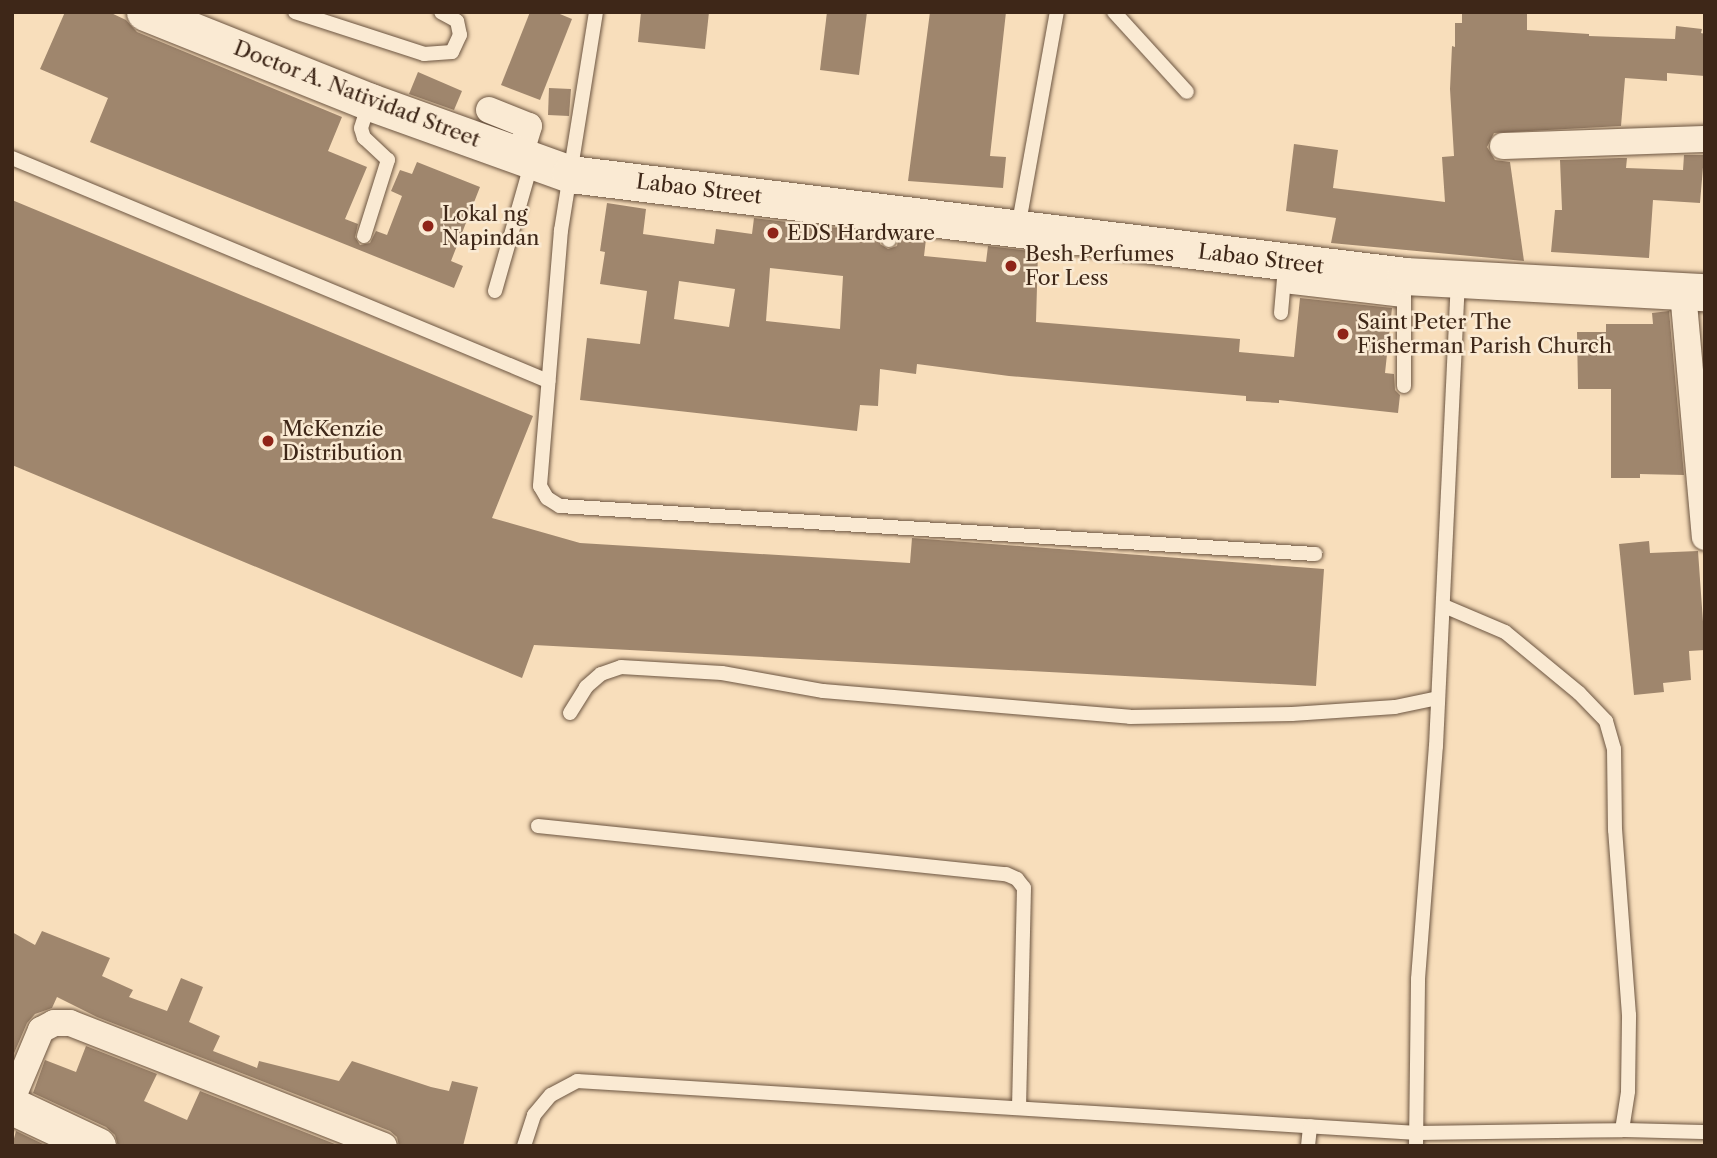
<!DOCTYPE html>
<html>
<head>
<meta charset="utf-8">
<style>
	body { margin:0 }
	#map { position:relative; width:1717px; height:1158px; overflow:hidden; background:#f8debb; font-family:"Libre Caslon Text",serif }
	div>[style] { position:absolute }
	.building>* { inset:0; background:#9f866d }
	.roads { filter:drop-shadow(0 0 2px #6c5541) drop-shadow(0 0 2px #6c5541) }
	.lane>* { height:14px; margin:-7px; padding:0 7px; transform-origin:7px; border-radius:7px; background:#faead3 }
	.street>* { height:26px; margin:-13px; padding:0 13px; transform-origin:13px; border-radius:13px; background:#faead3 }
	.secondary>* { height:37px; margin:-18.5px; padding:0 18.5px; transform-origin:18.5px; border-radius:18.5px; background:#faead3 }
	.dots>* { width:19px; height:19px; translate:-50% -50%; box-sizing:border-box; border:4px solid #faead3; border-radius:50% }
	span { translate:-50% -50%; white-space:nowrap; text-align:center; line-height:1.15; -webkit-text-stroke:5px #faead3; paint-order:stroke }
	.street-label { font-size:21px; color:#3e2718 }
	.poi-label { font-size:21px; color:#3e2718 }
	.left { translate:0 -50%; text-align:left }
	.frame { position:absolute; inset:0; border:14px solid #3e2718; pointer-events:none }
</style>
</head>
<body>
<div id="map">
	<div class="building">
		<div style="clip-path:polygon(65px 12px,109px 12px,126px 20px,137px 32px,342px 117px,328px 151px,367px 167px,345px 219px,358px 224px,355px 237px,360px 245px,370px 243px,376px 231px,387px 235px,402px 196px,391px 191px,400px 170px,412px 174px,417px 162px,480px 187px,451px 261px,463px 266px,454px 288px,90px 142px,108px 98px,40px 69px)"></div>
		<div style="clip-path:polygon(530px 12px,555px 12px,572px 19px,540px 100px,501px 85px)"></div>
		<div style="clip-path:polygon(641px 12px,709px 12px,705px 49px,638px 42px)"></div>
		<div style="clip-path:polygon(827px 12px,867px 12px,859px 75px,820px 70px)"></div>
		<div style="clip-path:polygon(930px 12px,1006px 12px,990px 156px,1006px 157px,1003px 188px,908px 181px)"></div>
		<div style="clip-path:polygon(1462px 12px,1527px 12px,1527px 30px,1589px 34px,1589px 36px,1675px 39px,1676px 26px,1702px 29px,1701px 33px,1705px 34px,1705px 76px,1667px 73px,1667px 81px,1625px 78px,1621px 126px,1494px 133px,1487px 147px,1495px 160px,1510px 162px,1524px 261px,1331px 243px,1336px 218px,1286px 211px,1294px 144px,1338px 150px,1333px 188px,1445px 202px,1442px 157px,1454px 156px,1450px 89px,1452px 46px,1455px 47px,1455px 23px,1462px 23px)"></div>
		<div style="clip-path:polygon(418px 72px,462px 91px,454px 110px,409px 94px)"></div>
		<div style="clip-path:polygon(549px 88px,571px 89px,569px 116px,548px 115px)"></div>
		<div style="clip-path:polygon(1684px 155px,1704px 155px,1700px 203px,1653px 200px,1649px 258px,1551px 252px,1555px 210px,1562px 210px,1560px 160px,1619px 158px,1627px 158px,1626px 168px,1683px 170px)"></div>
		<div style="clip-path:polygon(12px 200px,533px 416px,492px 518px,580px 543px,910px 563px,912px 538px,1324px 569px,1316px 686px,534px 645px,522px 678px,12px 465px)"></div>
		<div style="clip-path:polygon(evenodd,607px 203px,646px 209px,643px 234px,714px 244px,716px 229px,752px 234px,754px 218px,880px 233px,880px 244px,888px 249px,897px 246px,899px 235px,926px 239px,924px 256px,986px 262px,988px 246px,1038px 252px,1036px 322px,1240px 339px,1239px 352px,1294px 357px,1300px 298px,1392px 308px,1385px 373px,1394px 374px,1395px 390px,1400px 395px,1398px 413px,1279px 400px,1279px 403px,1246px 401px,1246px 396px,1009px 376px,917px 364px,916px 374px,880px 369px,878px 406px,860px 405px,857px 431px,580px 400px,587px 338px,640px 344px,647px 291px,600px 284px,605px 252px,600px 251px,607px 203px,770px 268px,843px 276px,840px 329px,766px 321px,770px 268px,607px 203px,679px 281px,735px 289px,729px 327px,674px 319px,679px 281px)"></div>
		<div style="clip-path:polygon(1669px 311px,1684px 475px,1640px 474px,1640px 478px,1611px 478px,1611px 389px,1578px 389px,1577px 332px,1606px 332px,1606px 324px,1653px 324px,1652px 313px)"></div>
		<div style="clip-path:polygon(1649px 541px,1650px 553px,1698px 551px,1705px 650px,1689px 651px,1691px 680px,1663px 683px,1664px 692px,1634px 695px,1619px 544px)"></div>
		<div style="clip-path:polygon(42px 931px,110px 958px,102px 976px,133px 990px,129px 997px,167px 1011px,181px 978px,203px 987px,189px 1022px,220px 1036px,213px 1051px,257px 1068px,259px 1061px,339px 1081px,352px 1061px,431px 1087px,449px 1091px,452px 1081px,478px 1087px,463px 1146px,399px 1146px,397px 1137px,390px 1131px,97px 1017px,57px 997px,52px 1008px,35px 1014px,27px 1023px,12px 1058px,12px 932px,35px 945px)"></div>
		<div style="clip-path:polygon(86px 1046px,157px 1074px,144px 1101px,187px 1120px,200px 1091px,340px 1146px,118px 1146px,115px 1135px,106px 1127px,33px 1093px,45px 1060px,76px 1072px)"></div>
		<div style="clip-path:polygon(16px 1131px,47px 1146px,12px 1146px)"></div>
	</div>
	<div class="roads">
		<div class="lane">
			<div style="left:295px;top:12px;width:136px;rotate:18deg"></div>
			<div style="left:424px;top:54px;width:28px;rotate:-4deg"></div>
			<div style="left:452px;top:52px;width:19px;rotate:-65deg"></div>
			<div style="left:460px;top:35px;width:14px;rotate:-102deg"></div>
			<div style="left:457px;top:21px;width:18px;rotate:-151deg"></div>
			<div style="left:596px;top:12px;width:221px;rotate:99.1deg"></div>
			<div style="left:561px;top:230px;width:257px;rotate:94.7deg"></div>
			<div style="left:540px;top:486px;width:14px;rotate:60deg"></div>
			<div style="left:547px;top:498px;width:15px;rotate:32deg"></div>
			<div style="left:560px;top:506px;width:757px;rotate:3.64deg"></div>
			<div style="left:1114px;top:12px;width:108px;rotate:47.6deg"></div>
			<div style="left:12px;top:158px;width:581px;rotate:22.59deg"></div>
			<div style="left:1018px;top:228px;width:219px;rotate:-79.8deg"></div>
			<div style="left:364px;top:236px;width:80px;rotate:-72.5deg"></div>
			<div style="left:388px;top:160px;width:33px;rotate:-137deg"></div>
			<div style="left:364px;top:138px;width:10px;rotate:-107deg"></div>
			<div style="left:361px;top:128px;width:26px;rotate:-72deg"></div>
			<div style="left:889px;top:240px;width:27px;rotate:-86deg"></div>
			<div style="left:1284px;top:286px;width:120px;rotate:6.7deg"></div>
			<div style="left:495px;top:291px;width:135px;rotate:-74.1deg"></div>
			<div style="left:1404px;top:293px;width:93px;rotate:90deg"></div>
			<div style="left:1281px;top:313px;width:35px;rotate:-85deg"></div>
			<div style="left:570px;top:713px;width:31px;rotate:-58deg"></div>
			<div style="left:586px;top:687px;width:20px;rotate:-41deg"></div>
			<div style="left:601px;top:674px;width:21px;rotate:-19deg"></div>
			<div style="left:621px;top:667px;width:101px;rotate:3.4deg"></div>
			<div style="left:722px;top:673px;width:103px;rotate:10.1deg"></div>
			<div style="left:823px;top:691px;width:308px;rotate:4.8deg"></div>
			<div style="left:1130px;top:717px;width:162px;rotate:-1.1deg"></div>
			<div style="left:1292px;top:714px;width:103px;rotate:-3.9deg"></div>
			<div style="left:1395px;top:707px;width:44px;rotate:-11.8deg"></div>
			<div style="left:538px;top:826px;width:470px;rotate:5.9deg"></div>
			<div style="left:1006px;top:874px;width:12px;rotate:24deg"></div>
			<div style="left:1017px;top:879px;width:11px;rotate:52deg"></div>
			<div style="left:1024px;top:888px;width:219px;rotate:91.3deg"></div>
			<div style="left:1622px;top:1130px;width:83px;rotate:1.4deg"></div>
			<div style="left:524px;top:1146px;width:33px;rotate:-72deg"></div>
			<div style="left:534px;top:1115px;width:26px;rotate:-50deg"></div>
			<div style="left:551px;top:1095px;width:30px;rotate:-28deg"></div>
			<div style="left:577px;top:1081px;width:842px;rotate:3.54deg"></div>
			<div style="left:1417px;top:1133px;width:205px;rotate:-0.8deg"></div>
			<div style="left:1622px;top:1130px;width:39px;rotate:-81deg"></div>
			<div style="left:1628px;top:1091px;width:76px;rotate:-89.2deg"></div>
			<div style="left:1629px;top:1015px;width:186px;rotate:-94.3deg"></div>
			<div style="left:1615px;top:830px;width:81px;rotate:-90.7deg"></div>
			<div style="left:1614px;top:749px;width:29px;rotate:-106deg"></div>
			<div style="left:1606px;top:721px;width:39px;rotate:-134deg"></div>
			<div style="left:1579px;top:693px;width:96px;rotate:-140.5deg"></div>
			<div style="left:1505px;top:632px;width:66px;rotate:-156.9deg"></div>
			<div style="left:1308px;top:1146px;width:20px;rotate:-84deg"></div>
			<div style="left:1416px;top:1146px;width:167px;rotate:-89.3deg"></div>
			<div style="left:1418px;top:979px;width:234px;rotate:-85.6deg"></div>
			<div style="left:1436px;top:746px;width:466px;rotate:-87.3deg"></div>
		</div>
		<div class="street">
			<div style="left:489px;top:110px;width:43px;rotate:21.8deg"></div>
			<div style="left:529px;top:126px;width:31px;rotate:107deg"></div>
			<div style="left:1503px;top:146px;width:202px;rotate:-2deg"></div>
			<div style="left:1683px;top:292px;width:246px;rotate:84.9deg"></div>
			<div style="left:12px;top:1099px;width:75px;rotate:-67.2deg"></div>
			<div style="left:41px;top:1030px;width:15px;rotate:-28deg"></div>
			<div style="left:54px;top:1023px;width:16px"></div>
			<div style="left:70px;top:1023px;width:337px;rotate:21.4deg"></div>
		</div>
		<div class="secondary">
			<div style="left:145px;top:12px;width:242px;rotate:21.8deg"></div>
			<div style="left:370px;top:102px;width:213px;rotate:19.8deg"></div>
			<div style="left:570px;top:174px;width:841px;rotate:6.96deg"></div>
			<div style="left:1405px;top:276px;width:300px;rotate:3.1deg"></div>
			<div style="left:12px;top:1106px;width:94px;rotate:25.2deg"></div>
		</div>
	</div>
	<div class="dots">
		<div style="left:428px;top:226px;background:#8f2418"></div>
		<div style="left:773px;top:233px;background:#8f2418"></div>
		<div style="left:1011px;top:266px;background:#8f2418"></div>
		<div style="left:1343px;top:334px;background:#8f2418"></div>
		<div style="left:268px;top:441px;background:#8f2418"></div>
	</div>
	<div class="street-label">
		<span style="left:357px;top:94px;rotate:21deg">Doctor A. Natividad Street</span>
		<span style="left:699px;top:189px;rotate:7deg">Labao Street</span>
		<span style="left:1261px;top:259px;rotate:7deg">Labao Street</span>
	</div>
	<div class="poi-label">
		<span class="left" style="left:442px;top:226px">Lokal ng<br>Napindan</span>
		<span class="left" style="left:787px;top:233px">EDS Hardware</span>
		<span class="left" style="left:1025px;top:266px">Besh Perfumes<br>For Less</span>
		<span class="left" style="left:1357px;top:334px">Saint Peter The<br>Fisherman Parish Church</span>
		<span class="left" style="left:282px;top:441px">McKenzie<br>Distribution</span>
	</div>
	<div class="frame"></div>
</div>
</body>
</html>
